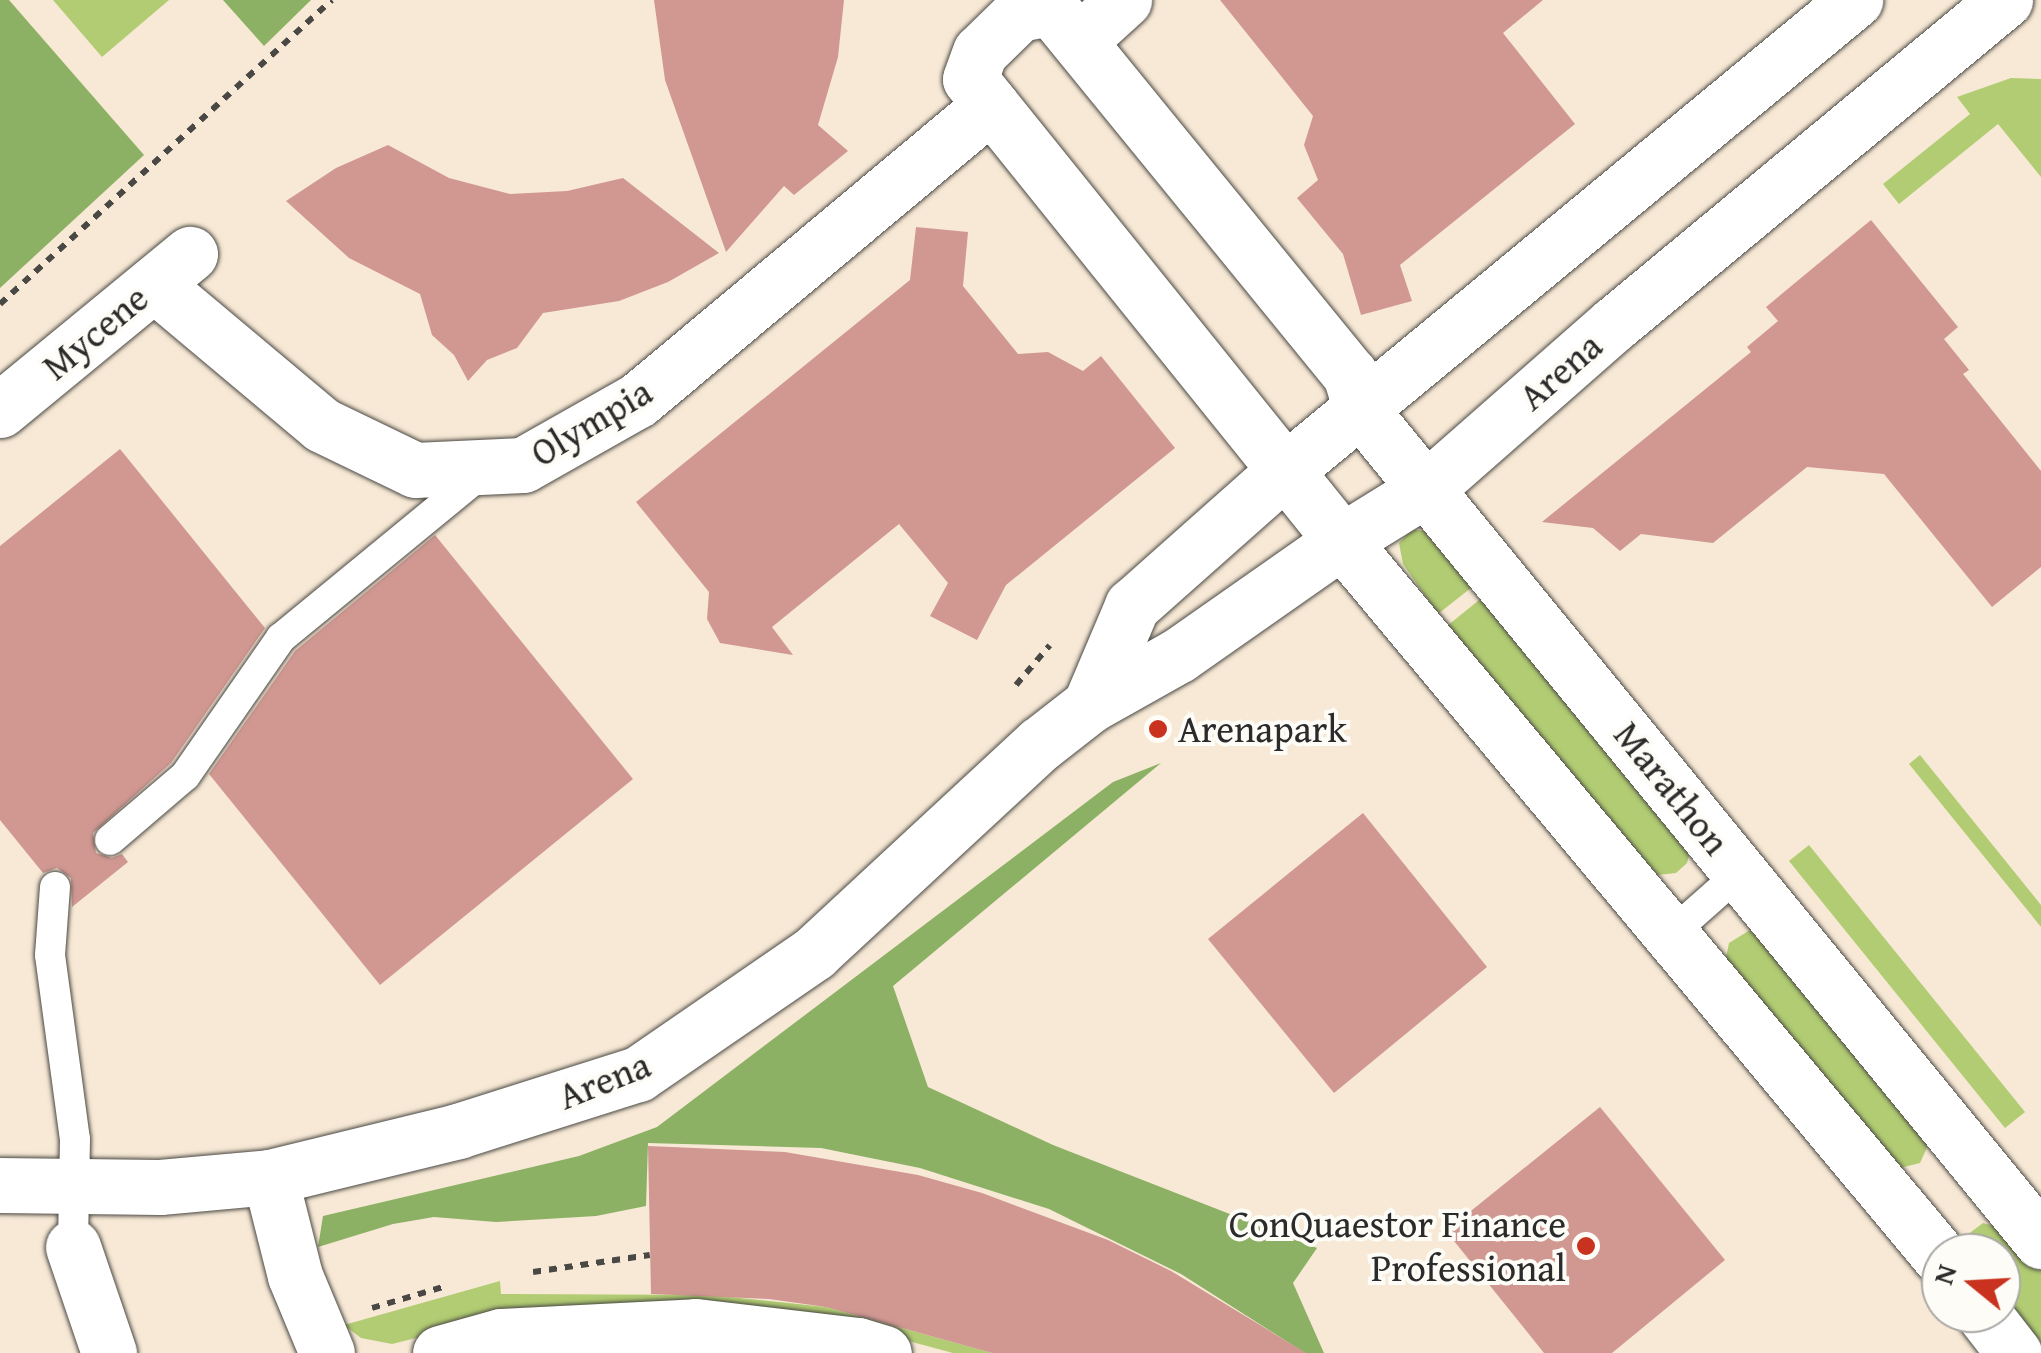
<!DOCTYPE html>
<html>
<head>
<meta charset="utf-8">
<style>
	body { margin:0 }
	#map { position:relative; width:2041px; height:1353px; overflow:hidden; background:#f7e9d5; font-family:"Gentium Book Plus",serif }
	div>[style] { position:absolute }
	.green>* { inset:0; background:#b1cc72 }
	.forest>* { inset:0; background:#8cb064 }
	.building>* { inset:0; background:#d19892 }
	.path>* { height:6px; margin-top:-3px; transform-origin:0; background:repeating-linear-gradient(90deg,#4a4844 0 8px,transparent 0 16px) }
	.roads { filter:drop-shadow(0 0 2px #4a4844) drop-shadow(0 0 2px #4a4844) }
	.lane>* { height:30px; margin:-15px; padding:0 15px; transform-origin:15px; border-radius:15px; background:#fff }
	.street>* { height:55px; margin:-27.5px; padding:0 27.5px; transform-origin:27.5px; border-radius:27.5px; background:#fff }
	.dots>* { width:28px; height:28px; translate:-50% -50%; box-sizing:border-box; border:5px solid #fdfcf7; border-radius:50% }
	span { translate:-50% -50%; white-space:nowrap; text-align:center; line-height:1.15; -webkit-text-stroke:8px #fdfcf7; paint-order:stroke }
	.street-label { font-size:38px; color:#2b2b2b }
	.poi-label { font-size:38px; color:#2b2b2b }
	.left { translate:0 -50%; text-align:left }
	.right { translate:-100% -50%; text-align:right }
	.north { position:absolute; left:1921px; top:1233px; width:100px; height:100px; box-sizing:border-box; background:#fdfcf7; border:2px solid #a9a8a5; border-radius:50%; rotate:288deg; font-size:28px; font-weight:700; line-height:40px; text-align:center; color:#2b2b2b }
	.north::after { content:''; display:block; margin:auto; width:35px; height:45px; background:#c8321e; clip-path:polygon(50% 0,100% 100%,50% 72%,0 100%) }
</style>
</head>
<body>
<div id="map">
	<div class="green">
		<div style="clip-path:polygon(53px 0,169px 0,102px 57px)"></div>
		<div style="clip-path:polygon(2011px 78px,2041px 79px,2041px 177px,1998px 124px,1899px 204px,1883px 184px,1970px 114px,1957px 97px)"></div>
		<div style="clip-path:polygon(1412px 529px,1434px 533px,1481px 580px,1438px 614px,1403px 564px,1399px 543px)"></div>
		<div style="clip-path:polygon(1489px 592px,1691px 849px,1687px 863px,1676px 873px,1657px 875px,1447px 626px)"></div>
		<div style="clip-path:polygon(1920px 755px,2041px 905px,2041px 927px,1909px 764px)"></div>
		<div style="clip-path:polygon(1809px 845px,2025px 1112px,2005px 1128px,1789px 861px)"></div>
		<div style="clip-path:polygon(1750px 930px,1759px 931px,1930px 1141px,1920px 1163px,1896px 1169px,1725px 962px,1729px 943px)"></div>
		<div style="clip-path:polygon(1983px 1223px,2010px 1231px,2041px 1269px,2041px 1353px,2001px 1309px,2001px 1253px,1961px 1253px,1963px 1238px)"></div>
		<div style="clip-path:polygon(500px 1281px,501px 1294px,711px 1295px,826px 1307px,992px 1353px,953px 1353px,838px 1322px,448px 1330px,392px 1344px,361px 1338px,344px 1325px)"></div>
	</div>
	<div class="forest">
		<div style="clip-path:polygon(0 0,9px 0,144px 155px,0 288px)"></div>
		<div style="clip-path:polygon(223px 0,311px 0,264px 46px)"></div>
		<div style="clip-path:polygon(1161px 763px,893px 986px,928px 1087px,1053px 1145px,1317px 1248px,1293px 1283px,1324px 1353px,1305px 1353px,1181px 1274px,1049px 1209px,920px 1168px,821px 1148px,648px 1143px,646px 1206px,596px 1216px,496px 1222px,434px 1217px,393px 1224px,318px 1247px,323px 1216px,579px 1156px,657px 1127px,1113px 782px)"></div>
	</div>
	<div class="building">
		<div style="clip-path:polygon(654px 0,844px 0,838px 57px,818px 125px,848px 151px,794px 195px,784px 186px,726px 252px,665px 80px)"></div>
		<div style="clip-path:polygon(1220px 0,1543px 0,1503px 33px,1575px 124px,1400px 265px,1412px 301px,1361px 315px,1343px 254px,1297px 198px,1318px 180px,1304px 145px,1313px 116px)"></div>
		<div style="clip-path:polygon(388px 145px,449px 178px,510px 194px,567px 191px,623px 178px,719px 253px,668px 282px,619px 301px,543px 313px,517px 348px,487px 360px,468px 381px,454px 355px,432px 335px,420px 294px,349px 258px,286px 201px,336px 168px)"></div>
		<div style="clip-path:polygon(1871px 220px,1958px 327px,1944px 339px,1969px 370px,1963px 374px,2041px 471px,2041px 567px,1992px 607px,1884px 474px,1807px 467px,1713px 543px,1641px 534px,1620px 551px,1593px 528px,1542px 522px,1751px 352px,1747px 347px,1778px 321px,1766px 307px)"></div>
		<div style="clip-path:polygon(916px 227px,968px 232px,963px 286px,1018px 354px,1048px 352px,1083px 371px,1101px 356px,1175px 448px,1006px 585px,977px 640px,930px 616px,948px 583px,899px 524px,772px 627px,793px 655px,720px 643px,707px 619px,709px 592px,636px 502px,910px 280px)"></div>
		<div style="clip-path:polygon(120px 449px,265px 628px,171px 763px,93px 833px,96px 853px,112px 858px,122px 854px,128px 862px,72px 907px,71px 878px,57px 868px,43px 873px,0 820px,0 546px)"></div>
		<div style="clip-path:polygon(435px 535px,633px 779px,380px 985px,209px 774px,295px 651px)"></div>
		<div style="clip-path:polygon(1363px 813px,1487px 967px,1334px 1093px,1208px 939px)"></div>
		<div style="clip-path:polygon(1600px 1107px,1725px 1260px,1612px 1353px,1544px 1353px,1446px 1231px)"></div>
		<div style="clip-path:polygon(648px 1146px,785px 1152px,918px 1175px,982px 1193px,1108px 1240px,1171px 1271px,1306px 1353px,992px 1353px,826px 1307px,769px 1299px,651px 1294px)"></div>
	</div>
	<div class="path">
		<div style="left:0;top:304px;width:450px;rotate:-42.5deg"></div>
		<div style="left:1016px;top:685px;width:52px;rotate:-49.6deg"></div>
		<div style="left:533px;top:1272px;width:118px;rotate:-8.3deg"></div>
		<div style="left:372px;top:1308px;width:77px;rotate:-16.6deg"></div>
	</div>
	<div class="roads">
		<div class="lane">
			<div style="left:110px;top:840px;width:99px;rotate:-40.5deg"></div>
			<div style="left:185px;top:776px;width:168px;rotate:-55.2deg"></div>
			<div style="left:281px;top:638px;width:261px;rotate:-39.4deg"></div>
			<div style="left:55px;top:887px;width:68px;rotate:94.2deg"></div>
			<div style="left:50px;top:955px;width:186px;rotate:82.3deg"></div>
			<div style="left:75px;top:1139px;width:108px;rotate:91.1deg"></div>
			<div style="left:1672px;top:933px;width:92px;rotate:-41.5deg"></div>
		</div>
		<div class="street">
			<div style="left:1079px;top:41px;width:61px;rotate:-42.3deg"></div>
			<div style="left:154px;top:284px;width:219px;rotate:40deg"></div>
			<div style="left:322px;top:425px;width:103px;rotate:25.8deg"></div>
			<div style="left:415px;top:470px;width:108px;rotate:-2.7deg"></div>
			<div style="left:523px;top:465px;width:132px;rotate:-29.5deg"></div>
			<div style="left:638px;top:400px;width:460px;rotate:-39.9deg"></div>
			<div style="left:0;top:410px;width:246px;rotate:-39.4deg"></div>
			<div style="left:1090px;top:705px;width:108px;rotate:-67deg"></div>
			<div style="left:1132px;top:606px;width:190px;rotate:-41.6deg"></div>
			<div style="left:1274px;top:480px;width:754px;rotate:-39.56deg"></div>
			<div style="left:270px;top:1177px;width:102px;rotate:75.8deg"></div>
			<div style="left:295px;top:1276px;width:83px;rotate:67.4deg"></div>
			<div style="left:0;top:1185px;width:160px;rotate:0.7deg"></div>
			<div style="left:160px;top:1187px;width:110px;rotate:-5.2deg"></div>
			<div style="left:270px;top:1177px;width:194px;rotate:-13.7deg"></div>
			<div style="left:458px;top:1131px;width:189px;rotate:-17.6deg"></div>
			<div style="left:638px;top:1074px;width:214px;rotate:-34.5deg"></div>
			<div style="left:814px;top:953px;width:308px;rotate:-42.8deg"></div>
			<div style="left:1040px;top:744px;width:63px;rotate:-38deg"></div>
			<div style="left:1090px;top:705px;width:102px;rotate:-29.3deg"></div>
			<div style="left:1179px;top:655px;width:199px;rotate:-35deg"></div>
			<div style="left:1342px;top:541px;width:99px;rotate:-31.8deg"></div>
			<div style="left:1426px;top:489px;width:250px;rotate:-41.3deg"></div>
			<div style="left:1614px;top:324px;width:508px;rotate:-39.65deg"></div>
			<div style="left:73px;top:1247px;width:112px;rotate:71.2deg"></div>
			<div style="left:1941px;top:1258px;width:934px;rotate:-129.88deg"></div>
			<div style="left:1342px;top:541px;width:593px;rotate:-128.84deg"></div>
			<div style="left:970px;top:79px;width:29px;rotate:-70deg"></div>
			<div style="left:980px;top:52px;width:54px;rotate:-44.3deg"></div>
			<div style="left:1019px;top:14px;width:33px;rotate:-11deg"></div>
			<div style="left:1051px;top:8px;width:473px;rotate:50.8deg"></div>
			<div style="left:1350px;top:374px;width:38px;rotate:73deg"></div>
			<div style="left:1361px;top:410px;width:1074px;rotate:50.71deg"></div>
			<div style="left:1983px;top:1313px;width:51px;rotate:52.2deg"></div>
			<div style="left:440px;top:1353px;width:63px;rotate:-15.6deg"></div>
			<div style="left:501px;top:1336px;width:195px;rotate:-2.9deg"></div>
			<div style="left:696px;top:1326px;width:163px;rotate:6.7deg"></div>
			<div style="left:858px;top:1345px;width:27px;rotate:17deg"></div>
		</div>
	</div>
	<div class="dots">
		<div style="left:1158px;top:729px;background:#c8321e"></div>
		<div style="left:1586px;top:1246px;background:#c8321e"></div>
	</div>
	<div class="street-label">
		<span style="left:95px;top:332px;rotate:-40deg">Mycene</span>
		<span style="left:1560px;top:371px;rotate:-41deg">Arena</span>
		<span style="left:591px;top:422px;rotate:-31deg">Olympia</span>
		<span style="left:1672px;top:788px;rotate:51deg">Marathon</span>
		<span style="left:604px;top:1080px;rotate:-22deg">Arena</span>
	</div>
	<div class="poi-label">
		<span class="left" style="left:1178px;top:729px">Arenapark</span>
		<span class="right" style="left:1566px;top:1246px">ConQuaestor Finance<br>Professional</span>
	</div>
	<div class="north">N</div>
</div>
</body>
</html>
